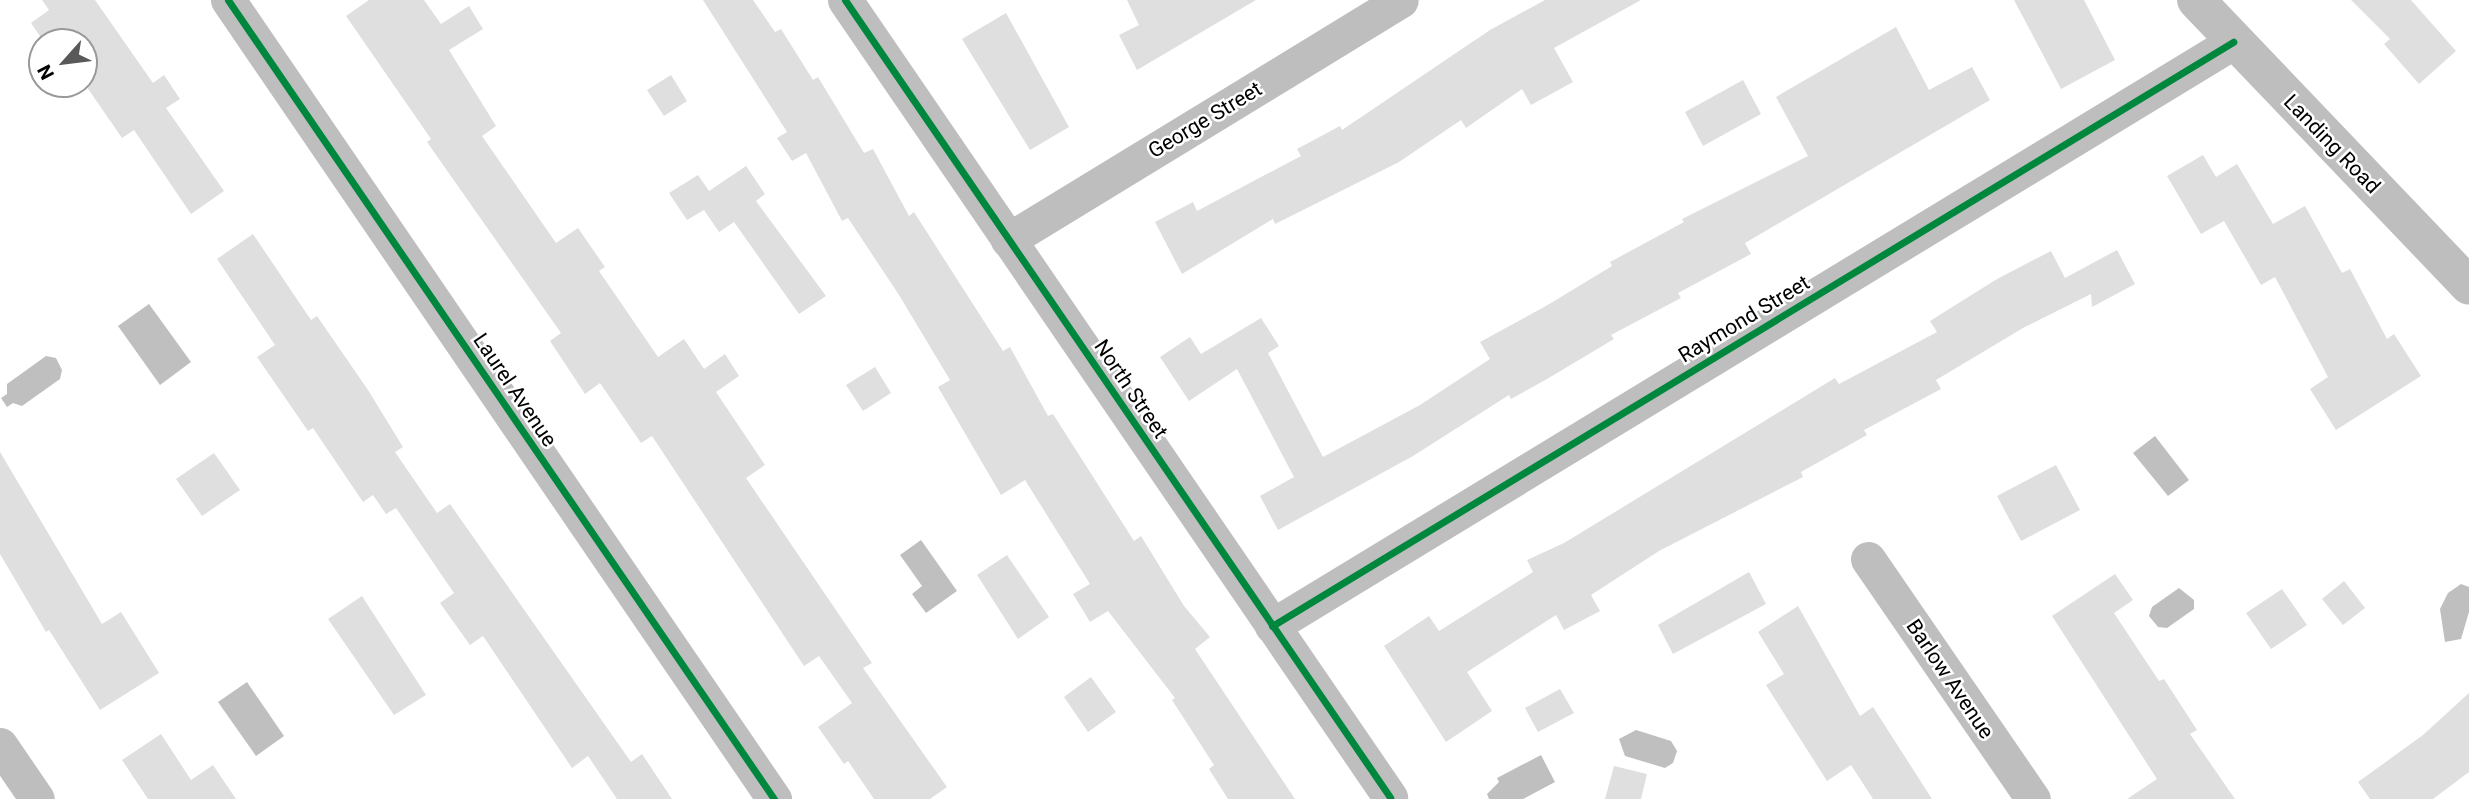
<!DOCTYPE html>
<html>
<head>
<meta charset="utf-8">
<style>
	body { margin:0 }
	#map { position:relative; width:2469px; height:799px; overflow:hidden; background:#fff; font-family:Roboto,sans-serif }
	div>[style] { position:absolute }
	.water>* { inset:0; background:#bfbfbf }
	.building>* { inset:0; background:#dfdfdf }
	.minor>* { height:35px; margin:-17.5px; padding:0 17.5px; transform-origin:17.5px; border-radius:17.5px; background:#bebebe }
	.tertiary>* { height:38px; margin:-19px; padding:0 19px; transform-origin:19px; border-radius:19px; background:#bebebe }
	.cycleway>* { height:7px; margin:-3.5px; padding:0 3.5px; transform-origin:3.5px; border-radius:3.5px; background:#00873e }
	span { translate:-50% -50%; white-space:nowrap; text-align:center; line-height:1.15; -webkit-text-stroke:5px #fff; paint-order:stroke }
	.street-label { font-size:21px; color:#000 }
	.north { position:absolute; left:28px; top:28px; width:70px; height:70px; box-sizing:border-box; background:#fff; border:2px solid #999; border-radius:50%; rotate:242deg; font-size:19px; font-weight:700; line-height:28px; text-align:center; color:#000 }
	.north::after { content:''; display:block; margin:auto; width:24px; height:32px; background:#595959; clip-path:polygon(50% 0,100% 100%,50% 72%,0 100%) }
</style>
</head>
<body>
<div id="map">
	<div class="water">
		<div style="clip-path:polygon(149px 304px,191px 362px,160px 385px,118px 326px)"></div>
		<div style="clip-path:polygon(46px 356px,56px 358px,62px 370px,60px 379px,22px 406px,13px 403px,7px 407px,1px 398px,7px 394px,7px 384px)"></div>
		<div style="clip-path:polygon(2155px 436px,2189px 480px,2168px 496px,2133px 453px)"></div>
		<div style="clip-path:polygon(921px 540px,957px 591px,926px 613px,912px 594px,922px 586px,900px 555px)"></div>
		<div style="clip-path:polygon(2461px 584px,2469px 587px,2469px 612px,2461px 639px,2445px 642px,2440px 609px,2448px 593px)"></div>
		<div style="clip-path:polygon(2179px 588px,2194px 600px,2194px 609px,2167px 628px,2158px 627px,2149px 616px,2152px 607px)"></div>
		<div style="clip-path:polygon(247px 682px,284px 736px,256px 756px,218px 702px)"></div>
		<div style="clip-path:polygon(1636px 730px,1671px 741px,1677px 751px,1673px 763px,1665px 768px,1625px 756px,1619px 739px)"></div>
		<div style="clip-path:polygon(1541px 755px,1555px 782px,1523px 799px,1489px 799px,1487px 794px,1499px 782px,1497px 778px)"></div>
	</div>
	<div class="building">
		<div style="clip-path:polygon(42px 0,95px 0,153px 83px,164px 75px,180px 99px,166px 108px,224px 191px,191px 214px,134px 130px,122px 138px,84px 83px,84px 42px,44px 42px,31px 23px,49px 10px)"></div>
		<div style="clip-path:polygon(369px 0,424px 0,441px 24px,469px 6px,483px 29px,449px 50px,496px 126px,482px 136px,556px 243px,578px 228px,605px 267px,599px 271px,658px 357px,684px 339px,704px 369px,725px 354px,739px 376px,716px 392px,765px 465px,746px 478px,872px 663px,863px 668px,947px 787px,930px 799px,874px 799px,848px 761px,844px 764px,818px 727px,852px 703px,819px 656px,804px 666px,652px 436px,641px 443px,600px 383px,585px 394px,550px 341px,561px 333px,427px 142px,431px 139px,346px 16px)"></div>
		<div style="clip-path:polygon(703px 0,753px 0,775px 32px,781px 29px,813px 80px,818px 77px,864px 153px,873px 149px,909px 216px,914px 212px,1003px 351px,1010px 347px,1048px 416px,1053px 414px,1134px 541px,1141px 536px,1184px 606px,1210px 637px,1195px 649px,1295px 799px,1228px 799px,1209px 769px,1214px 765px,1172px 700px,1175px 698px,1108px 611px,1090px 622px,1073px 594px,1090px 584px,1025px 480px,1001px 495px,938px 387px,950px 380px,899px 295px,848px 218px,842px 221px,806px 153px,792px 161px,777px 138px,787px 132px)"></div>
		<div style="clip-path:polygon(1127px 0,1256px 0,1137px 70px,1119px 35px,1139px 25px)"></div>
		<div style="clip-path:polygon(1545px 0,1641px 0,1554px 48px,1573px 82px,1531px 105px,1522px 89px,1466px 128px,1461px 120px,1399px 162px,1275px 224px,1273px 219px,1182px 274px,1155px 222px,1193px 202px,1197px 211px,1301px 156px,1297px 149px,1340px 126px,1342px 130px,1490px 30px)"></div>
		<div style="clip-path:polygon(2014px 0,2084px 0,2115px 60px,2061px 89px)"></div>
		<div style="clip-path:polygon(2351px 0,2411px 0,2456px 51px,2419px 84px,2384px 44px,2390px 39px)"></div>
		<div style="clip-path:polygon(1006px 13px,1069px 127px,1030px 150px,962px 39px)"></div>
		<div style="clip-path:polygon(1896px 27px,1929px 90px,1972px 67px,1990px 100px,1745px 243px,1751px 254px,1678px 293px,1681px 298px,1611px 335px,1614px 339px,1547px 379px,1511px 399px,1509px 395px,1413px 456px,1278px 530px,1260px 496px,1294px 477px,1237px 369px,1189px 401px,1160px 357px,1190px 337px,1201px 354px,1261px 318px,1279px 346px,1268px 353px,1323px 457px,1420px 405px,1490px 359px,1480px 342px,1546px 306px,1612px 266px,1610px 262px,1684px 222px,1682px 219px,1808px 156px,1776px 97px)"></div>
		<div style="clip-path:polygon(671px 75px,687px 101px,664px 116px,647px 90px)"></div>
		<div style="clip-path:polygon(1743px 80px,1761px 114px,1703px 146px,1685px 112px)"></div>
		<div style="clip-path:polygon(2203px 155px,2216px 177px,2237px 164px,2273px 224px,2305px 206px,2342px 273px,2350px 269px,2387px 339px,2394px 334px,2421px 376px,2336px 430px,2310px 389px,2328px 377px,2275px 277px,2261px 285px,2224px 221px,2201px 234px,2167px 176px)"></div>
		<div style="clip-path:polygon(746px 166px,765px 194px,756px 201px,826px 296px,799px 314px,734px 222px,719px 232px,704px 210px,687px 220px,669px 193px,698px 175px,709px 191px)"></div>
		<div style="clip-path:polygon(253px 234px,311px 320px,317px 316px,368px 390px,403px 447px,395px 452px,437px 513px,450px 504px,631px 762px,642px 754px,672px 799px,617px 799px,588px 756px,572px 768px,483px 636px,470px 645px,440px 603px,454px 593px,396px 508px,386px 514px,373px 495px,363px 502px,313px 428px,308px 431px,257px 357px,275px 345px,217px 259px)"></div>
		<div style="clip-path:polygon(2117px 250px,2135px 284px,2092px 307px,2091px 294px,2023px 328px,1936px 380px,1941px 389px,1864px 430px,1867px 435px,1801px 472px,1803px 477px,1659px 551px,1591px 595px,1600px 611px,1564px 630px,1556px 615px,1467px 672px,1492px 711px,1446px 742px,1384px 646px,1429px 616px,1439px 631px,1533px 572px,1527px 560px,1564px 543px,1835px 378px,1839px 384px,1937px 332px,1930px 321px,1997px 279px,2051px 251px,2065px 278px)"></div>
		<div style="clip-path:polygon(875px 367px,891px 393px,863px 411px,846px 385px)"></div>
		<div style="clip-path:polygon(0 452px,102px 624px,121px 612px,159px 673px,100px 710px,49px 630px,46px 632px,0 554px)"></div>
		<div style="clip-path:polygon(214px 453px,240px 490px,202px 516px,176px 479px)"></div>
		<div style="clip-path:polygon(2056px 465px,2080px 510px,2021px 541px,1997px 496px)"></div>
		<div style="clip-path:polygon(1007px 555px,1049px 617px,1018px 639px,977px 575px)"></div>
		<div style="clip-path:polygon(1749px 572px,1766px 604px,1673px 654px,1658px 625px)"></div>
		<div style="clip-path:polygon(2115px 574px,2133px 600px,2114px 613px,2159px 681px,2164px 679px,2197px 730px,2190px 734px,2235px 799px,2127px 799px,2157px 779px,2052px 616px)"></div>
		<div style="clip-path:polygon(2344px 581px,2365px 608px,2343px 625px,2322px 599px)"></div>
		<div style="clip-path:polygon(2282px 589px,2307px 625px,2271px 649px,2246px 613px)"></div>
		<div style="clip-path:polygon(362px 596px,426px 695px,394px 715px,328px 619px)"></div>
		<div style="clip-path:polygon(1798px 606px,1860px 716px,1873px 707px,1932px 799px,1873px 799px,1851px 765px,1827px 781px,1766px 685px,1784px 674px,1758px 632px)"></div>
		<div style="clip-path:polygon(1091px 677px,1116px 712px,1088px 732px,1064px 697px)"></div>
		<div style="clip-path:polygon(1560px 689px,1574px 713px,1538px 732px,1525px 708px)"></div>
		<div style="clip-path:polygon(2469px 693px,2469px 772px,2433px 799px,2370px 799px,2358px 782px,2423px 735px)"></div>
		<div style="clip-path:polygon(161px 734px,191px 780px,213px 765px,236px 799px,148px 799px,122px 760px)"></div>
		<div style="clip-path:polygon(1614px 766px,1647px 774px,1641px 799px,1605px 799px)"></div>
	</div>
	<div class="minor">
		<div style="left:228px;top:0;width:968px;rotate:55.65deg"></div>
		<div style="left:845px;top:0;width:966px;rotate:55.64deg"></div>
		<div style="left:1008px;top:240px;width:460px;rotate:-31.4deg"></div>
		<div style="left:1868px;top:559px;width:291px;rotate:55.5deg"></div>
		<div style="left:1272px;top:626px;width:1125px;rotate:-31.29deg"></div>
		<div style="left:0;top:745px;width:65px;rotate:55.6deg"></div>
	</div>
	<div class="tertiary">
		<div style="left:2196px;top:0;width:395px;rotate:46.3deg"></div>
	</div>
	<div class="cycleway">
		<div style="left:228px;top:0;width:968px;rotate:55.65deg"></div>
		<div style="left:845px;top:0;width:966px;rotate:55.64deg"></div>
		<div style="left:1272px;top:626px;width:1125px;rotate:-31.29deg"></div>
	</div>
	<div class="street-label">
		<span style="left:1205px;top:120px;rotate:-31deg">George Street</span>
		<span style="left:2332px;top:144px;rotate:46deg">Landing Road</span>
		<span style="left:1744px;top:319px;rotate:-31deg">Raymond Street</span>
		<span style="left:1131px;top:389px;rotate:56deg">North Street</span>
		<span style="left:515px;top:390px;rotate:56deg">Laurel Avenue</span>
		<span style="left:1950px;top:679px;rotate:56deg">Barlow Avenue</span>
	</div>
	<div class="north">N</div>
</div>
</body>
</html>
